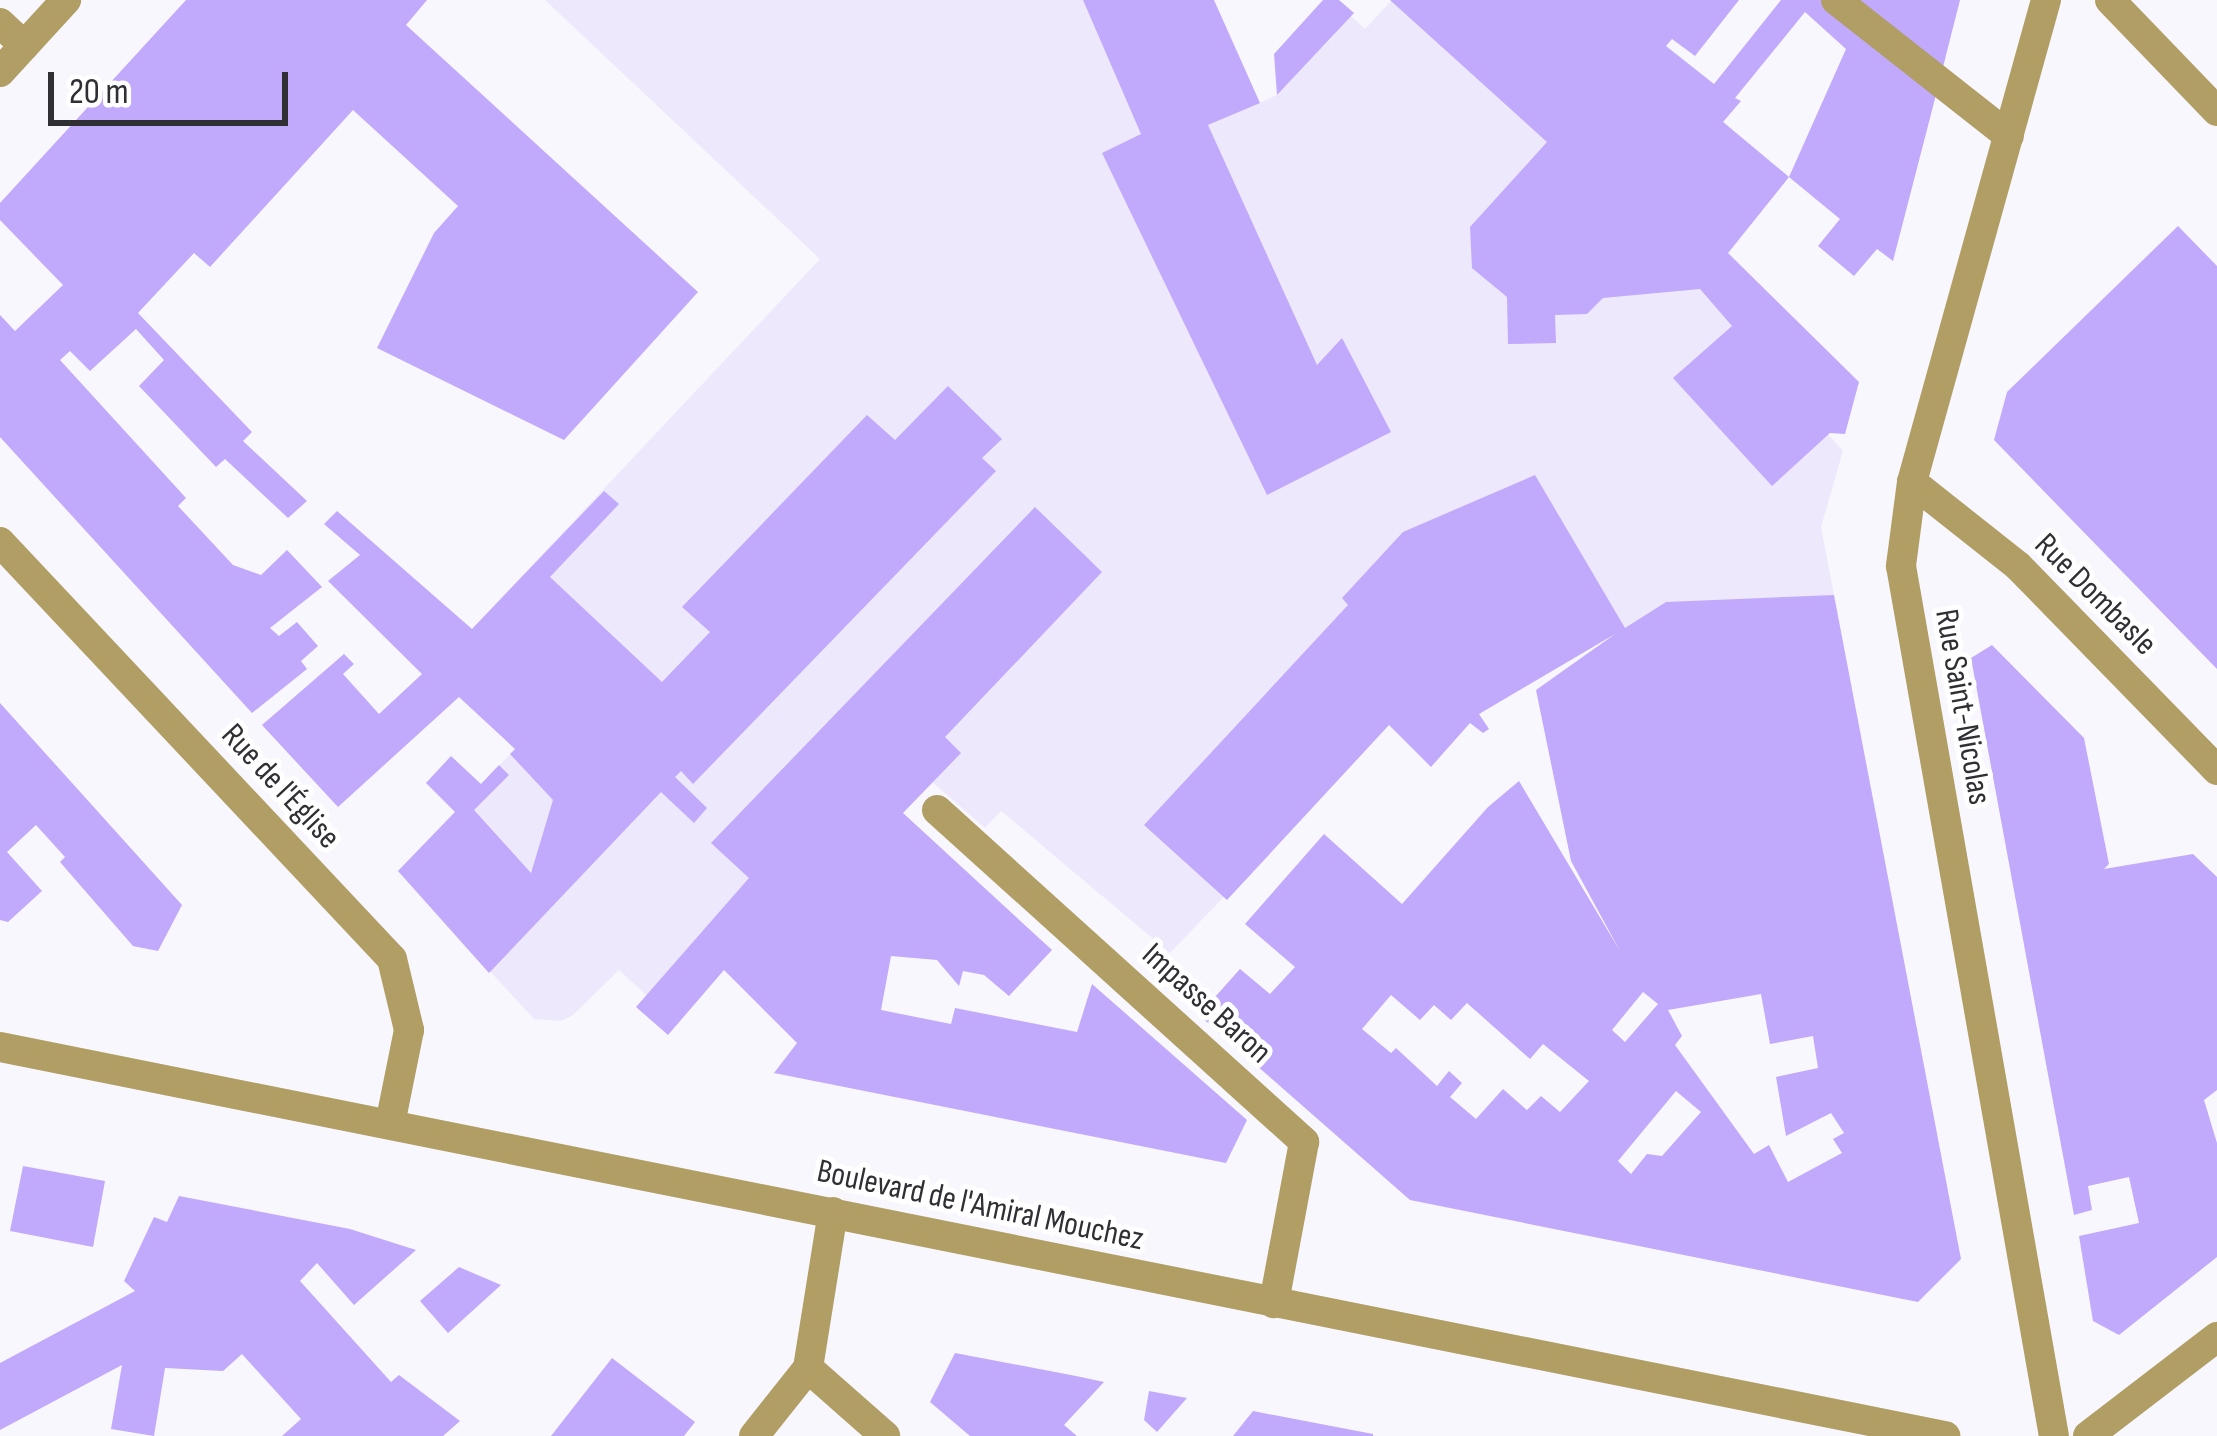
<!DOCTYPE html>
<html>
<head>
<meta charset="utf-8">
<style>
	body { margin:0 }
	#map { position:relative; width:2217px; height:1436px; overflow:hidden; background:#f9f7fe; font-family:"Sofia Sans Condensed",sans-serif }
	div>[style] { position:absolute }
	.built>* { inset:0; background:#ede8fc }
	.building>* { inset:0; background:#c1a9fc }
	.service>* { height:30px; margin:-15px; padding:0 15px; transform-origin:15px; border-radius:15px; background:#b09e64 }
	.pedestrian>* { height:30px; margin:-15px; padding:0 15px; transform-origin:15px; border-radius:15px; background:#b09e64 }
	.minor>* { height:30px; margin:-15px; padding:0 15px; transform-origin:15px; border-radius:15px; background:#b09e64 }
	span { translate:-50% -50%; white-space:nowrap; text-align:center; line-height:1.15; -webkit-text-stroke:10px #fff; paint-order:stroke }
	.street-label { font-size:33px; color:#302f34 }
	.scale { position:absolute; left:48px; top:72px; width:240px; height:54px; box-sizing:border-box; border:6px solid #302f34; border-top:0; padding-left:15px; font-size:36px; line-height:42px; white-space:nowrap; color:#302f34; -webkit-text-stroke:9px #fff; paint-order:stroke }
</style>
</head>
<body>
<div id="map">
	<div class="built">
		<div style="clip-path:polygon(545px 0,1151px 0,1209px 125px,1277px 95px,1351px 16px,1365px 29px,1392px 0,1644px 34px,1700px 102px,1789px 177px,1700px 289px,1843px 451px,1821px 527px,1834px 595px,1625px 628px,1479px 714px,1449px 662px,1170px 953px,1001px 811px,985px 828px,932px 782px,797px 924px,647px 996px,619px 970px,573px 1015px,561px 1021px,534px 1019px,398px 871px,566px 696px,500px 654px,472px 629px,820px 259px)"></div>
	</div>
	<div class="building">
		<div style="clip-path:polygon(186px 0,427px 0,406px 25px,698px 292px,564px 440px,377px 348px,434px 233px,458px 206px,353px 110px,210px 267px,194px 253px,138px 313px,252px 432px,243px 441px,307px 501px,288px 518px,225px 459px,216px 467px,139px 386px,164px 360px,136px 329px,90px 371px,70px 351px,60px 360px,186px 498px,178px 506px,233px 565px,261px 575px,287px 550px,322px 587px,270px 628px,279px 636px,297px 622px,318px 646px,301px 661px,307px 669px,252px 713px,0 437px,0 315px,15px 331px,63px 285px,0 220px,0 203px)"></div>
		<div style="clip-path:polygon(1083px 0,1214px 0,1260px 103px,1208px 125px,1317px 365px,1342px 338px,1391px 432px,1267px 495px,1102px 153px,1141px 134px)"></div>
		<div style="clip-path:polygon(1323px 0,1339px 0,1354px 13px,1277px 95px,1274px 54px)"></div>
		<div style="clip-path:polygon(1390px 0,1739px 0,1695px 56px,1672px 39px,1666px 46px,1714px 84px,1781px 0,1824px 0,1937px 91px,1893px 261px,1877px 249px,1854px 276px,1818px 246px,1840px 219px,1789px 177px,1846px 49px,1805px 12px,1735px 98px,1741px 101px,1723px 122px,1789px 177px,1728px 253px,1859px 382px,1845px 434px,1830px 433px,1772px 486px,1673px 378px,1732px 326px,1700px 289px,1603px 298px,1587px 314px,1555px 315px,1556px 343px,1508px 344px,1507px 297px,1472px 268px,1470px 227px,1547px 142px)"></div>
		<div style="clip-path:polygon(1848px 0,1960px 0,1941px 75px)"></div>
		<div style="clip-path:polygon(2178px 226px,2217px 266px,2217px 669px,1994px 440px,2007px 392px)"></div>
		<div style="clip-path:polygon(948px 386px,1002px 439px,982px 458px,996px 471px,693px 784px,681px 771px,675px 777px,707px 808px,694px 823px,661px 792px,489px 973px,398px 871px,455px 812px,426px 783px,451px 756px,481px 784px,499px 765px,509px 775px,474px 810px,531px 873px,553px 800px,510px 754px,515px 749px,459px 697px,338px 807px,262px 725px,344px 654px,354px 664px,343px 674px,379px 714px,422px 674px,328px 581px,360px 555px,324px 524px,337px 511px,472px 629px,604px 491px,619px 504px,550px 577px,662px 682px,710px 632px,682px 607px,867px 415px,895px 440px)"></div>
		<div style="clip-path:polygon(evenodd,1535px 475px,1625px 628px,1666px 602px,1834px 595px,1961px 1259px,1918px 1302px,1410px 1200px,1199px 1015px,1240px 969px,1270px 994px,1295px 967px,1245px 924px,1324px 834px,1402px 904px,1488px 807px,1519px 781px,1620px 951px,1571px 861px,1536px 690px,1615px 634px,1479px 714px,1489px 729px,1483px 733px,1470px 723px,1431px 767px,1389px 725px,1227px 900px,1144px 825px,1348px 605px,1342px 598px,1403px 532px,1535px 475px,1643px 992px,1658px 1004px,1625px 1042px,1612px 1030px,1643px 992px,1535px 475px,1761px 994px,1770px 1044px,1813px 1036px,1818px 1068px,1776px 1077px,1786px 1136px,1831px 1113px,1844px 1133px,1833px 1139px,1842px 1153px,1788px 1182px,1769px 1145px,1754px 1154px,1675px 1045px,1682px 1036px,1668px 1010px,1761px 994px,1535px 475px,1391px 995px,1420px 1020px,1434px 1005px,1451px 1020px,1467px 1003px,1530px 1059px,1543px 1044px,1589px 1081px,1560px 1112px,1541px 1096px,1527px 1110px,1503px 1089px,1476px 1119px,1450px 1097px,1462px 1083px,1449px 1071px,1437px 1086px,1396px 1048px,1391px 1053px,1362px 1029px,1391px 995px,1535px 475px,1676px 1091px,1701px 1112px,1662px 1156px,1647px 1154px,1631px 1174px,1618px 1161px,1676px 1091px)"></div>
		<div style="clip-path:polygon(1035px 507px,1102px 572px,945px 737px,961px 753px,903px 813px,1052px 950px,1009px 996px,984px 975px,963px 971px,959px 986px,937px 960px,891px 956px,881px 1010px,951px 1024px,955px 1008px,1077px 1032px,1092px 984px,1247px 1120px,1226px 1163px,774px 1073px,797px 1043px,724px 970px,668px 1035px,636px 1007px,749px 878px,711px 843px)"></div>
		<div style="clip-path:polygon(1992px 645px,2084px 738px,2109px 864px,2104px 869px,2193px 854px,2217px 877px,2217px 1090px,2204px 1100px,2217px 1143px,2217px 1257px,2119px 1335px,2093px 1321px,2079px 1236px,2139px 1223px,2129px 1177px,2088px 1186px,2092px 1210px,2074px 1215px,1971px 658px)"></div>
		<div style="clip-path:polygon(0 703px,182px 905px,158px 951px,133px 946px,60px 862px,65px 857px,36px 825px,7px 852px,42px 891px,8px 922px,0 920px)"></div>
		<div style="clip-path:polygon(23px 1166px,105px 1181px,93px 1247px,10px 1231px)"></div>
		<div style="clip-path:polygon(179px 1196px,350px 1229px,416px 1250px,354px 1305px,317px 1263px,300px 1281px,391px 1382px,399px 1375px,460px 1421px,443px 1436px,282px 1436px,301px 1419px,242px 1354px,223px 1371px,165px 1368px,154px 1436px,111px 1429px,122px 1365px,0 1430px,0 1363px,135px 1291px,124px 1281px,154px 1217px,167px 1222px)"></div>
		<div style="clip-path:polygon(459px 1267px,501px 1285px,448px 1333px,420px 1301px)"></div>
		<div style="clip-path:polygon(955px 1353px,1076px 1376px,1104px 1382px,1064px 1425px,1077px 1436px,970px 1436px,930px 1402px)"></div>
		<div style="clip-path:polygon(612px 1358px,695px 1422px,684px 1436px,551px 1436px)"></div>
		<div style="clip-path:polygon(1149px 1391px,1187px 1398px,1157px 1432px,1144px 1420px)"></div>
		<div style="clip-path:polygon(1253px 1411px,1373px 1434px,1373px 1436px,1233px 1436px)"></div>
	</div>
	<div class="service">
		<div style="left:0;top:23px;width:33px;rotate:43deg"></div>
		<div style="left:937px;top:810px;width:495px;rotate:42.1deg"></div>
		<div style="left:1304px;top:1142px;width:164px;rotate:100.6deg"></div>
	</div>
	<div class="pedestrian">
		<div style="left:2088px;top:1436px;width:163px;rotate:-37.5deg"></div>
	</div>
	<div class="minor">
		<div style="left:1836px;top:0;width:220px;rotate:38.2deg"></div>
		<div style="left:2046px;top:0;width:500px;rotate:105.54deg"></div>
		<div style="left:1912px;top:482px;width:85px;rotate:97.5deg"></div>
		<div style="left:1901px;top:566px;width:883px;rotate:80.03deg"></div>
		<div style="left:2110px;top:0;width:154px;rotate:46.1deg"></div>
		<div style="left:0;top:72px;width:98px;rotate:-47.5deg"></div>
		<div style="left:1912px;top:482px;width:135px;rotate:38.4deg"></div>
		<div style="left:2018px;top:566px;width:285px;rotate:45.7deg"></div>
		<div style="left:0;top:542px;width:572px;rotate:46.77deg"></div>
		<div style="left:392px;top:959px;width:73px;rotate:76.5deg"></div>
		<div style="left:409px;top:1030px;width:96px;rotate:101.4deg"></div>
		<div style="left:0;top:1047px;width:1984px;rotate:11.31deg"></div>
		<div style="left:808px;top:1368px;width:158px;rotate:-80.9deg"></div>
		<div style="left:808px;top:1368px;width:103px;rotate:41.4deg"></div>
		<div style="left:754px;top:1436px;width:87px;rotate:-51.5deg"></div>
	</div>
	<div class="street-label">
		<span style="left:2095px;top:595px;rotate:45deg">Rue Dombasle</span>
		<span style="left:1962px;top:707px;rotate:80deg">Rue Saint-Nicolas</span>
		<span style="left:280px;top:787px;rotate:47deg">Rue de l'Église</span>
		<span style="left:1206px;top:1004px;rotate:42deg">Impasse Baron</span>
		<span style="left:980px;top:1206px;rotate:12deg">Boulevard de l'Amiral Mouchez</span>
	</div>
	<div class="scale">20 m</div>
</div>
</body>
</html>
